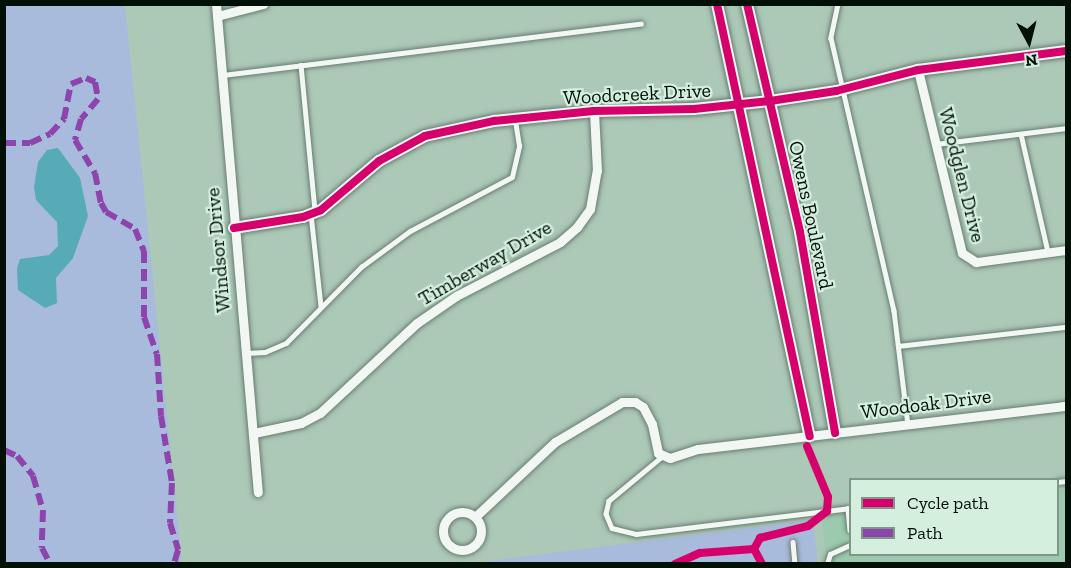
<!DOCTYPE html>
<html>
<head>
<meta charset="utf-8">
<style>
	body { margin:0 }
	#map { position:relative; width:1071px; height:568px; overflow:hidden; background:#acc8b7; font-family:"Zilla Slab",serif }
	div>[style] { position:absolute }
	.built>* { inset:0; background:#9bcaae }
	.green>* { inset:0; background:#a9bbdc }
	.water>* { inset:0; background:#57aab7 }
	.roads { filter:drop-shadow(0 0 2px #687e72) drop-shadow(0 0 2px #687e72) }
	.service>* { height:4.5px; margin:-2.25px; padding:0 2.25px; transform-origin:2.25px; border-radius:2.25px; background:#f3f7f4 }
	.minor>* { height:9px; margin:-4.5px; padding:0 4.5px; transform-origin:4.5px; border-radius:4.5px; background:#f3f7f4 }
	.minor>.ring { margin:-4.5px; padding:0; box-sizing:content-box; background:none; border:9px solid #f3f7f4; border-radius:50% }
	.tertiary>* { height:12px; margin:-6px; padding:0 6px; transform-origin:6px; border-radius:6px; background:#f3f7f4 }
	.quiet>* { height:6px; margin-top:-3px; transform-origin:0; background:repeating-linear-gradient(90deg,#8e44ad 0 12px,transparent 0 18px) }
	.cycleway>* { height:8px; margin:-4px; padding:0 4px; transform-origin:4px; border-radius:4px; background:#d6006c }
	span { translate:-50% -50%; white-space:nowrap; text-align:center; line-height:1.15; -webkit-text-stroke:4.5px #d4efde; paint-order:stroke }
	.street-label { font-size:20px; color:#001006 }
	.frame { position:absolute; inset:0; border:6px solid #001006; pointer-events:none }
	.legend { position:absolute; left:849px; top:478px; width:210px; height:78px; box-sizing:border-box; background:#d4efde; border:2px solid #7f9688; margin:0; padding:8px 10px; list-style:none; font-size:18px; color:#001006 }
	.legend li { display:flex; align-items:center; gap:12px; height:30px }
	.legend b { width:30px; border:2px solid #7f9688 }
	.north { position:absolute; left:999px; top:12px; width:60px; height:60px; -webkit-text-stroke:4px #d4efde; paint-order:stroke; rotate:173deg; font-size:16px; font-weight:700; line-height:24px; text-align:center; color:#001006 }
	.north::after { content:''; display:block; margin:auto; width:21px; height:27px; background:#001006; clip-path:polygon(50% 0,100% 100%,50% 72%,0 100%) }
</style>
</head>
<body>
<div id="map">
	<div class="built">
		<div style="clip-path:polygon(1066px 489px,1066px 563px,827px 563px,821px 515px,850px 515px,850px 554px,1058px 554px,1058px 490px)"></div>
	</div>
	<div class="green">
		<div style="clip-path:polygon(4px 5px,125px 5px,182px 563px,5px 563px)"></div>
		<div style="clip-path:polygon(813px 520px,818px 563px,465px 564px)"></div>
	</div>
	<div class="water">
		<div style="clip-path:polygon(58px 148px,80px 178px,88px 216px,73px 258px,56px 278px,57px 303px,45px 308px,18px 290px,17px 268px,20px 259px,49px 255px,58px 246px,57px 222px,36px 200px,34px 187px,38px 162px,47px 150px)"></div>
	</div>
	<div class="roads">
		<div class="service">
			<div style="left:838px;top:4px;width:35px;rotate:102deg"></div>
			<div style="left:831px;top:38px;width:280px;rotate:77deg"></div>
			<div style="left:894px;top:311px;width:115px;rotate:83deg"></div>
			<div style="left:301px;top:65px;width:146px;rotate:84.5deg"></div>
			<div style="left:223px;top:75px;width:421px;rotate:-7deg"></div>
			<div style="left:1021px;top:134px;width:121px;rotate:77.1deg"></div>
			<div style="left:936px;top:144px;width:131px;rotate:-7deg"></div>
			<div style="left:311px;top:214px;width:93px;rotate:83.8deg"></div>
			<div style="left:898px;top:346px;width:169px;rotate:-6.5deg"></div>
			<div style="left:246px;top:353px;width:19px;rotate:-3deg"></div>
			<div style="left:265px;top:352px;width:23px;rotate:-23deg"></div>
			<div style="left:286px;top:343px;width:107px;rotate:-45.4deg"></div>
			<div style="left:361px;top:267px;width:61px;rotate:-36.3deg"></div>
			<div style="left:410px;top:231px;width:115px;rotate:-27.9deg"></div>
			<div style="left:512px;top:177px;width:32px;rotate:-77deg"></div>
			<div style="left:519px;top:146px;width:25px;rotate:-99deg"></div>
			<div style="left:662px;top:457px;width:69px;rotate:140.3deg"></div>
			<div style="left:609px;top:501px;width:13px;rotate:103deg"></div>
			<div style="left:606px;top:514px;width:15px;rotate:67deg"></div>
			<div style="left:612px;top:528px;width:25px;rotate:14deg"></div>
			<div style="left:636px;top:534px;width:216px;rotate:-6.9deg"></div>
			<div style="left:1058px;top:482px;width:8px;rotate:-7deg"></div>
			<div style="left:848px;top:508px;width:22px;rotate:85deg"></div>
			<div style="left:793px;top:542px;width:22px;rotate:85deg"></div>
			<div style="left:827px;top:564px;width:10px;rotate:-73deg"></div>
			<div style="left:830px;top:554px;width:22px;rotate:-24deg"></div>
		</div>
		<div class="minor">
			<div style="left:216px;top:4px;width:490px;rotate:85.1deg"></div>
			<div style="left:217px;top:16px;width:48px;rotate:-14.6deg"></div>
			<div style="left:918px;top:70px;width:188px;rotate:76.5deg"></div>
			<div style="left:962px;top:253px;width:17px;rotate:33deg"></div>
			<div style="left:976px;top:262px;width:91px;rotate:-7.6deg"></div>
			<div style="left:254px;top:433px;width:48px;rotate:-12deg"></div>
			<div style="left:301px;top:423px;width:21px;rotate:-28deg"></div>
			<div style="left:320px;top:413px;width:132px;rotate:-42.9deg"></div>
			<div style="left:417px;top:323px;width:47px;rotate:-34.7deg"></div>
			<div style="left:456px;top:296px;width:117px;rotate:-27.4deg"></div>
			<div style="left:560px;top:242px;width:23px;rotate:-41deg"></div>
			<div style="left:577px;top:227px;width:22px;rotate:-54deg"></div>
			<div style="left:590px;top:209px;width:39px;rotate:-80deg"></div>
			<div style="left:597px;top:171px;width:60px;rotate:-92.9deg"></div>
			<div class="ring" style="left:443px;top:512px;width:29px;height:29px"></div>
			<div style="left:475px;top:517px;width:110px;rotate:-43.2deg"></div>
			<div style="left:555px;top:442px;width:78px;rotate:-30.8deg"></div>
			<div style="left:622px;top:402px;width:13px"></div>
			<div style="left:635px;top:402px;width:9px;rotate:32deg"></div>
			<div style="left:643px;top:407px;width:19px;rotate:62deg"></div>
			<div style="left:652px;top:424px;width:30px;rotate:78deg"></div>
			<div style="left:658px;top:453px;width:13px;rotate:23deg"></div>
			<div style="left:670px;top:458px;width:29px;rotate:-18deg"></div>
			<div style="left:698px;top:449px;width:371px;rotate:-6.7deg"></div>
		</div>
		<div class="tertiary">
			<div style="left:717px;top:4px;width:442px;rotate:77.9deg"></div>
			<div style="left:747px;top:4px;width:234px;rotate:76.9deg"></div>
			<div style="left:800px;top:232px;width:204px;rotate:80.1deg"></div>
			<div style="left:234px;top:228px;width:70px;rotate:-9.1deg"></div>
			<div style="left:303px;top:217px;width:19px;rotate:-21deg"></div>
			<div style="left:321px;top:210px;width:76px;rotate:-40.2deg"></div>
			<div style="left:379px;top:161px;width:52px;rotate:-28.5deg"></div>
			<div style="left:425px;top:136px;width:71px;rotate:-12.3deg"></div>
			<div style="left:494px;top:121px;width:100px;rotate:-5.7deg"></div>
			<div style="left:594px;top:111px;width:100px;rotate:-1.1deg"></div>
			<div style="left:694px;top:109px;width:76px;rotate:-6deg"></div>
			<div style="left:770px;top:101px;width:67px;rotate:-8.6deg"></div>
			<div style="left:836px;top:91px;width:85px;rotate:-14.4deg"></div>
			<div style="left:918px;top:70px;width:149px;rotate:-7.3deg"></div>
		</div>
	</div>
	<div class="quiet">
		<div style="left:4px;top:143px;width:26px"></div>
		<div style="left:30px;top:143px;width:22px;rotate:-24deg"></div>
		<div style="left:50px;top:134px;width:21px;rotate:-47deg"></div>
		<div style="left:64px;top:119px;width:36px;rotate:-79deg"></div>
		<div style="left:71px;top:84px;width:16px;rotate:-22deg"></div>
		<div style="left:86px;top:78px;width:10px;rotate:24deg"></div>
		<div style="left:95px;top:82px;width:17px;rotate:80deg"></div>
		<div style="left:98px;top:99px;width:26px;rotate:130deg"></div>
		<div style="left:81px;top:119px;width:22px;rotate:106deg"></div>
		<div style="left:75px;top:140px;width:39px;rotate:59deg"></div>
		<div style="left:95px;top:173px;width:31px;rotate:79deg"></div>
		<div style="left:101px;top:203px;width:10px;rotate:61deg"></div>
		<div style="left:106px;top:212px;width:34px;rotate:30deg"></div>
		<div style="left:135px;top:229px;width:24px;rotate:68deg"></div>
		<div style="left:144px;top:251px;width:66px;rotate:90deg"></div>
		<div style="left:144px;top:317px;width:39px;rotate:71deg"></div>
		<div style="left:157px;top:354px;width:62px;rotate:86.3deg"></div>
		<div style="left:161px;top:416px;width:68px;rotate:80.7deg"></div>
		<div style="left:172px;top:483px;width:40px;rotate:92.9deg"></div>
		<div style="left:170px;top:523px;width:28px;rotate:73deg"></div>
		<div style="left:178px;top:550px;width:15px;rotate:106deg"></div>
		<div style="left:4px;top:450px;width:14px;rotate:25deg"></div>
		<div style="left:17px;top:456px;width:26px;rotate:51deg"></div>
		<div style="left:33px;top:476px;width:35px;rotate:74deg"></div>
		<div style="left:43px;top:510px;width:38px;rotate:92deg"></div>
		<div style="left:42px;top:548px;width:18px;rotate:63deg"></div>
	</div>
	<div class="cycleway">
		<div style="left:717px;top:4px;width:442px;rotate:77.9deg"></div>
		<div style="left:747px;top:4px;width:234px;rotate:76.9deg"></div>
		<div style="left:800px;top:232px;width:204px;rotate:80.1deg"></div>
		<div style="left:234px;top:228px;width:70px;rotate:-9.1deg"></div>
		<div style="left:303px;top:217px;width:19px;rotate:-21deg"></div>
		<div style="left:321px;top:210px;width:76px;rotate:-40.2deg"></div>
		<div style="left:379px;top:161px;width:52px;rotate:-28.5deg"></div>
		<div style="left:425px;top:136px;width:71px;rotate:-12.3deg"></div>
		<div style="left:494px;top:121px;width:100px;rotate:-5.7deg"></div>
		<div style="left:594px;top:111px;width:100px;rotate:-1.1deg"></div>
		<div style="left:694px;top:109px;width:76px;rotate:-6deg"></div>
		<div style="left:770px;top:101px;width:67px;rotate:-8.6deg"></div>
		<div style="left:836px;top:91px;width:85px;rotate:-14.4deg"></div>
		<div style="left:918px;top:70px;width:149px;rotate:-7.3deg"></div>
		<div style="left:675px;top:564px;width:27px;rotate:-24deg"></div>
		<div style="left:700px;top:553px;width:54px;rotate:-4.2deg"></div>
		<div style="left:762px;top:564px;width:17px;rotate:-118deg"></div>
		<div style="left:754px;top:549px;width:13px;rotate:-61deg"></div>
		<div style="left:760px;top:538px;width:49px;rotate:-14deg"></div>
		<div style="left:808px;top:526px;width:24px;rotate:-38deg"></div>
		<div style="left:827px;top:511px;width:14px;rotate:-86deg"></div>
		<div style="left:828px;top:497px;width:55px;rotate:-112.4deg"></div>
	</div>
	<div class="street-label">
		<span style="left:637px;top:94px;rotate:-3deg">Woodcreek Drive</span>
		<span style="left:962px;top:175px;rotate:76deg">Woodglen Drive</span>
		<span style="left:811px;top:215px;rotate:78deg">Owens Boulevard</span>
		<span style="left:218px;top:250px;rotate:-95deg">Windsor Drive</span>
		<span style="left:485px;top:263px;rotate:-30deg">Timberway Drive</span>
		<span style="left:926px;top:404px;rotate:-7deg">Woodoak Drive</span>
	</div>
	<div class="frame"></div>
	<ul class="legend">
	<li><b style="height:8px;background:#d6006c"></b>Cycle path</li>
	<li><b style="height:8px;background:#8e44ad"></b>Path</li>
	</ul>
	<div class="north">N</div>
</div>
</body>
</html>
